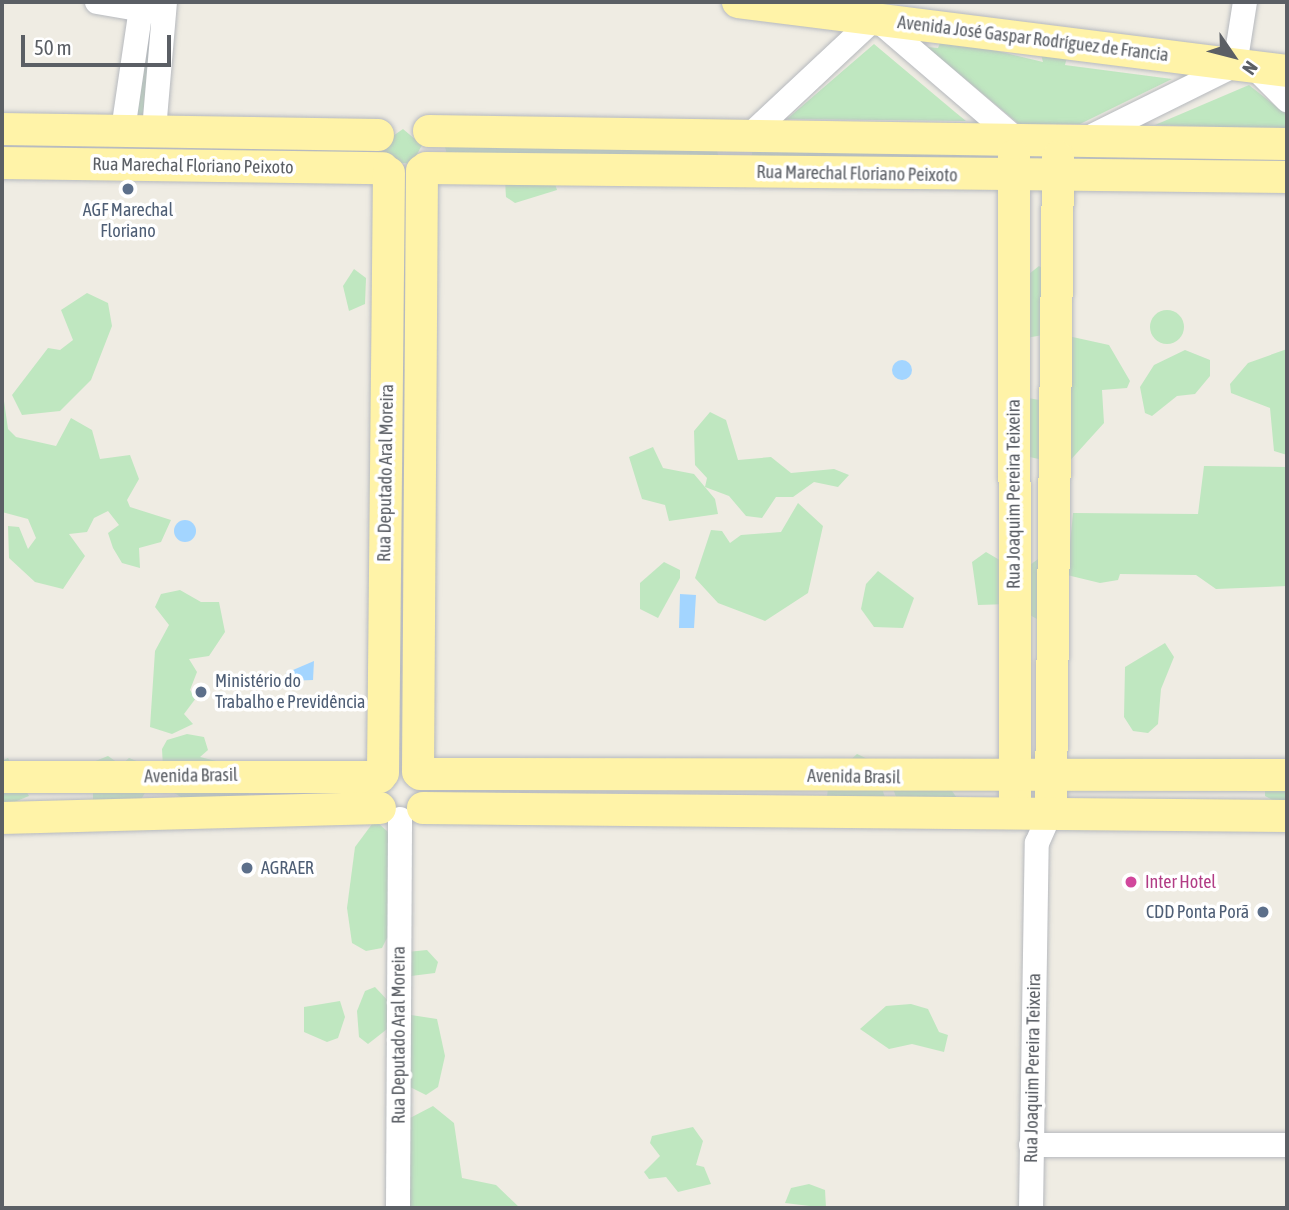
<!DOCTYPE html>
<html>
<head>
<meta charset="utf-8">
<style>
	body { margin:0 }
	#map { position:relative; width:1289px; height:1210px; overflow:hidden; background:#efece3; font-family:"Asap Condensed",sans-serif }
	div>[style] { position:absolute }
	.green>* { inset:0; background:#bfe7c0 }
	.round { border-radius:50% }
	.water>* { inset:0; background:#a3d5ff }
	.roads { filter:drop-shadow(0 0 2px #b6b9be) drop-shadow(0 0 2px #b6b9be) }
	.minor>* { height:24px; margin:-12px; padding:0 12px; transform-origin:12px; border-radius:12px; background:#fff }
	.major>* { height:32px; margin:-16px; padding:0 16px; transform-origin:16px; border-radius:16px; background:#fff3a8 }
	.dots>* { width:19px; height:19px; translate:-50% -50%; box-sizing:border-box; border:4px solid #fff; border-radius:50% }
	span { translate:-50% -50%; white-space:nowrap; text-align:center; line-height:1.15; -webkit-text-stroke:7px #fff; paint-order:stroke }
	.street-label { font-size:18px; color:#5b5f65 }
	.service-label { font-size:18px; color:#4e5e75 }
	.left { translate:0 -50%; text-align:left }
	.right { translate:-100% -50%; text-align:right }
	.hotel-label { font-size:18px; color:#b23c85 }
	.frame { position:absolute; inset:0; border:4px solid #5b5f65; pointer-events:none }
	.north { position:absolute; left:1198px; top:21px; width:70px; height:70px; -webkit-text-stroke:5px #fff; paint-order:stroke; rotate:125deg; font-size:19px; font-weight:700; line-height:28px; text-align:center; color:#5b5f65 }
	.north::after { content:''; display:block; margin:auto; width:24px; height:32px; background:#5b5f65; clip-path:polygon(50% 0,100% 100%,50% 72%,0 100%) }
	.scale { position:absolute; left:21px; top:35px; width:150px; height:32px; box-sizing:border-box; border:4px solid #5b5f65; border-top:0; padding-left:9px; font-size:21px; line-height:24px; white-space:nowrap; color:#5b5f65; -webkit-text-stroke:5px #fff; paint-order:stroke }
</style>
</head>
<body>
<div id="map">
	<div class="green">
		<div style="clip-path:polygon(151px 28px,143px 115px,139px 116px,137px 115px)"></div>
		<div style="clip-path:polygon(942px 38px,1043px 62px,1039px 47px,1068px 53px,1065px 65px,1172px 79px,1080px 124px,1019px 124px,927px 47px,938px 48px)"></div>
		<div style="clip-path:polygon(874px 44px,955px 112px,966px 121px,787px 119px)"></div>
		<div style="clip-path:polygon(1249px 85px,1287px 115px,1287px 129px,1155px 125px)"></div>
		<div style="clip-path:polygon(403px 129px,422px 145px,412px 164px,328px 154px,328px 148px,390px 138px)"></div>
		<div style="clip-path:polygon(444px 144px,717px 149px,718px 155px,447px 154px)"></div>
		<div style="clip-path:polygon(999px 147px,1002px 158px,752px 156px,752px 150px)"></div>
		<div style="clip-path:polygon(1081px 153px,1287px 153px,1287px 167px,1081px 159px)"></div>
		<div style="clip-path:polygon(553px 178px,557px 190px,515px 203px,506px 197px,505px 180px)"></div>
		<div style="clip-path:polygon(1039px 266px,1046px 271px,1043px 335px,1026px 338px,1024px 278px)"></div>
		<div style="clip-path:polygon(354px 269px,366px 278px,365px 304px,349px 311px,343px 286px)"></div>
		<div style="clip-path:polygon(87px 293px,108px 303px,112px 326px,91px 380px,60px 411px,22px 415px,12px 395px,48px 348px,60px 350px,73px 340px,61px 310px)"></div>
		<div class="round" style="left:1150px;top:310px;width:34px;height:34px"></div>
		<div style="clip-path:polygon(1068px 336px,1109px 345px,1130px 381px,1127px 388px,1102px 390px,1104px 423px,1066px 465px,1025px 456px,1028px 398px,1045px 401px)"></div>
		<div style="clip-path:polygon(1287px 349px,1287px 455px,1274px 451px,1270px 408px,1231px 393px,1230px 384px,1248px 363px)"></div>
		<div style="clip-path:polygon(1185px 350px,1210px 360px,1210px 376px,1195px 394px,1177px 396px,1152px 416px,1145px 413px,1140px 387px,1154px 365px)"></div>
		<div style="clip-path:polygon(2px 387px,8px 429px,16px 437px,56px 446px,71px 418px,92px 430px,100px 459px,130px 455px,139px 479px,127px 500px,130px 507px,171px 520px,161px 542px,139px 548px,140px 568px,122px 563px,113px 548px,108px 533px,119px 525px,108px 511px,94px 518px,87px 532px,69px 534px,85px 556px,63px 589px,35px 582px,9px 558px,8px 526px,19px 527px,28px 549px,36px 538px,28px 519px,2px 512px)"></div>
		<div style="clip-path:polygon(710px 412px,726px 420px,738px 460px,771px 457px,791px 473px,834px 469px,849px 475px,838px 487px,814px 482px,793px 497px,776px 497px,762px 518px,746px 516px,729px 496px,705px 487px,707px 478px,695px 465px,694px 431px)"></div>
		<div style="clip-path:polygon(653px 447px,663px 468px,694px 474px,715px 499px,718px 514px,669px 521px,665px 505px,642px 499px,629px 457px)"></div>
		<div style="clip-path:polygon(1204px 466px,1287px 467px,1287px 586px,1216px 589px,1196px 575px,1120px 574px,1118px 580px,1100px 583px,1067px 575px,1073px 513px,1198px 514px)"></div>
		<div style="clip-path:polygon(798px 503px,823px 526px,808px 593px,765px 621px,718px 603px,695px 578px,711px 530px,722px 531px,730px 543px,741px 535px,781px 532px)"></div>
		<div style="clip-path:polygon(986px 552px,1020px 572px,1041px 557px,1037px 619px,1010px 604px,978px 605px,972px 562px)"></div>
		<div style="clip-path:polygon(664px 562px,680px 570px,680px 578px,658px 618px,640px 609px,640px 583px)"></div>
		<div style="clip-path:polygon(878px 571px,914px 598px,903px 628px,874px 627px,861px 609px,866px 584px)"></div>
		<div style="clip-path:polygon(180px 590px,201px 602px,219px 602px,225px 632px,209px 656px,189px 659px,197px 672px,190px 690px,196px 698px,184px 714px,193px 724px,172px 734px,150px 727px,155px 651px,169px 625px,155px 607px,161px 594px)"></div>
		<div style="clip-path:polygon(1165px 643px,1174px 657px,1161px 689px,1158px 724px,1148px 733px,1133px 731px,1124px 717px,1125px 667px)"></div>
		<div style="clip-path:polygon(187px 734px,204px 737px,208px 750px,200px 757px,216px 761px,252px 789px,246px 798px,182px 798px,164px 786px,162px 749px,167px 740px)"></div>
		<div style="clip-path:polygon(857px 754px,872px 761px,886px 800px,827px 797px,829px 779px)"></div>
		<div style="clip-path:polygon(108px 756px,121px 765px,129px 758px,144px 764px,148px 788px,140px 801px,93px 806px,93px 762px)"></div>
		<div style="clip-path:polygon(8px 758px,29px 796px,2px 807px,2px 761px)"></div>
		<div style="clip-path:polygon(1287px 758px,1287px 802px,1280px 804px,1265px 796px,1265px 788px)"></div>
		<div style="clip-path:polygon(889px 778px,950px 788px,959px 801px,901px 810px)"></div>
		<div style="clip-path:polygon(375px 820px,389px 833px,393px 926px,382px 948px,366px 951px,352px 943px,347px 908px,355px 847px)"></div>
		<div style="clip-path:polygon(427px 950px,438px 962px,435px 973px,411px 976px,407px 952px)"></div>
		<div style="clip-path:polygon(375px 987px,392px 1005px,391px 1026px,368px 1044px,359px 1037px,357px 1011px,365px 991px)"></div>
		<div style="clip-path:polygon(340px 1001px,345px 1017px,338px 1038px,327px 1042px,304px 1032px,304px 1007px)"></div>
		<div style="clip-path:polygon(911px 1004px,928px 1009px,939px 1032px,948px 1035px,944px 1052px,912px 1044px,889px 1049px,860px 1029px,886px 1006px)"></div>
		<div style="clip-path:polygon(411px 1015px,437px 1019px,445px 1056px,438px 1087px,426px 1095px,408px 1086px)"></div>
		<div style="clip-path:polygon(433px 1106px,454px 1123px,462px 1178px,496px 1185px,520px 1208px,405px 1208px,410px 1118px)"></div>
		<div style="clip-path:polygon(693px 1127px,703px 1141px,696px 1165px,704px 1167px,711px 1184px,678px 1192px,666px 1177px,649px 1179px,644px 1172px,660px 1156px,650px 1143px,652px 1136px)"></div>
		<div style="clip-path:polygon(809px 1184px,825px 1190px,826px 1208px,785px 1203px,791px 1188px)"></div>
	</div>
	<div class="water">
		<div class="round" style="left:892px;top:360px;width:20px;height:20px"></div>
		<div class="round" style="left:174px;top:520px;width:22px;height:22px"></div>
		<div style="clip-path:polygon(680px 594px,696px 595px,694px 628px,679px 628px)"></div>
		<div style="clip-path:polygon(314px 661px,313px 680px,285px 681px,286px 673px)"></div>
	</div>
	<div class="roads">
		<div class="minor">
			<div style="left:97px;top:2px;width:59px;rotate:9.8deg"></div>
			<div style="left:1254px;top:67px;width:47px;rotate:45deg"></div>
			<div style="left:123px;top:130px;width:129px;rotate:-81.6deg"></div>
			<div style="left:154px;top:130px;width:128px;rotate:-85.1deg"></div>
			<div style="left:750px;top:135px;width:171px;rotate:-43.1deg"></div>
			<div style="left:875px;top:18px;width:183px;rotate:40.6deg"></div>
			<div style="left:1086px;top:139px;width:166px;rotate:-26.4deg"></div>
			<div style="left:1235px;top:65px;width:64px;rotate:-81deg"></div>
			<div style="left:1031px;top:1145px;width:256px"></div>
			<div style="left:398px;top:1208px;width:389px;rotate:-89.7deg"></div>
			<div style="left:1031px;top:1208px;width:365px;rotate:-89.1deg"></div>
			<div style="left:1037px;top:843px;width:34px;rotate:-66deg"></div>
		</div>
		<div class="major">
			<div style="left:738px;top:2px;width:553px;rotate:7.16deg"></div>
			<div style="left:2px;top:129px;width:376px;rotate:0.9deg"></div>
			<div style="left:429px;top:131px;width:858px;rotate:0.87deg"></div>
			<div style="left:1014px;top:156px;width:642px;rotate:89.91deg"></div>
			<div style="left:2px;top:163px;width:381px;rotate:0.8deg"></div>
			<div style="left:426px;top:168px;width:861px;rotate:0.6deg"></div>
			<div style="left:418px;top:772px;width:601px;rotate:-89.62deg"></div>
			<div style="left:383px;top:773px;width:600px;rotate:-89.43deg"></div>
			<div style="left:420px;top:774px;width:867px;rotate:0.07deg"></div>
			<div style="left:2px;top:777px;width:378px"></div>
			<div style="left:1051px;top:798px;width:641px;rotate:-89.37deg"></div>
			<div style="left:423px;top:808px;width:864px;rotate:0.53deg"></div>
			<div style="left:2px;top:818px;width:378px;rotate:-1.5deg"></div>
		</div>
	</div>
	<div class="dots">
		<div style="left:128px;top:189px;background:#5c6f8a"></div>
		<div style="left:201px;top:692px;background:#5c6f8a"></div>
		<div style="left:247px;top:868px;background:#5c6f8a"></div>
		<div style="left:1131px;top:882px;background:#d1479c"></div>
		<div style="left:1263px;top:912px;background:#5c6f8a"></div>
	</div>
	<div class="street-label">
		<span style="left:1033px;top:39px;rotate:7deg">Avenida José Gaspar Rodríguez de Francia</span>
		<span style="left:193px;top:166px;rotate:1deg">Rua Marechal Floriano Peixoto</span>
		<span style="left:857px;top:174px;rotate:1deg">Rua Marechal Floriano Peixoto</span>
		<span style="left:386px;top:473px;rotate:-89deg">Rua Deputado Aral Moreira</span>
		<span style="left:1014px;top:494px;rotate:-90deg">Rua Joaquim Pereira Teixeira</span>
		<span style="left:191px;top:776px;rotate:-1deg">Avenida Brasil</span>
		<span style="left:854px;top:777px;rotate:1deg">Avenida Brasil</span>
		<span style="left:399px;top:1035px;rotate:-90deg">Rua Deputado Aral Moreira</span>
		<span style="left:1033px;top:1068px;rotate:-89deg">Rua Joaquim Pereira Teixeira</span>
	</div>
	<div class="service-label">
		<span style="left:128px;top:221px">AGF Marechal<br>Floriano</span>
		<span class="left" style="left:215px;top:692px">Ministério do<br>Trabalho e Previdência</span>
		<span class="left" style="left:261px;top:868px">AGRAER</span>
		<span class="right" style="left:1249px;top:912px">CDD Ponta Porã</span>
	</div>
	<div class="hotel-label">
		<span class="left" style="left:1145px;top:882px">Inter Hotel</span>
	</div>
	<div class="frame"></div>
	<div class="north">N</div>
	<div class="scale">50 m</div>
</div>
</body>
</html>
